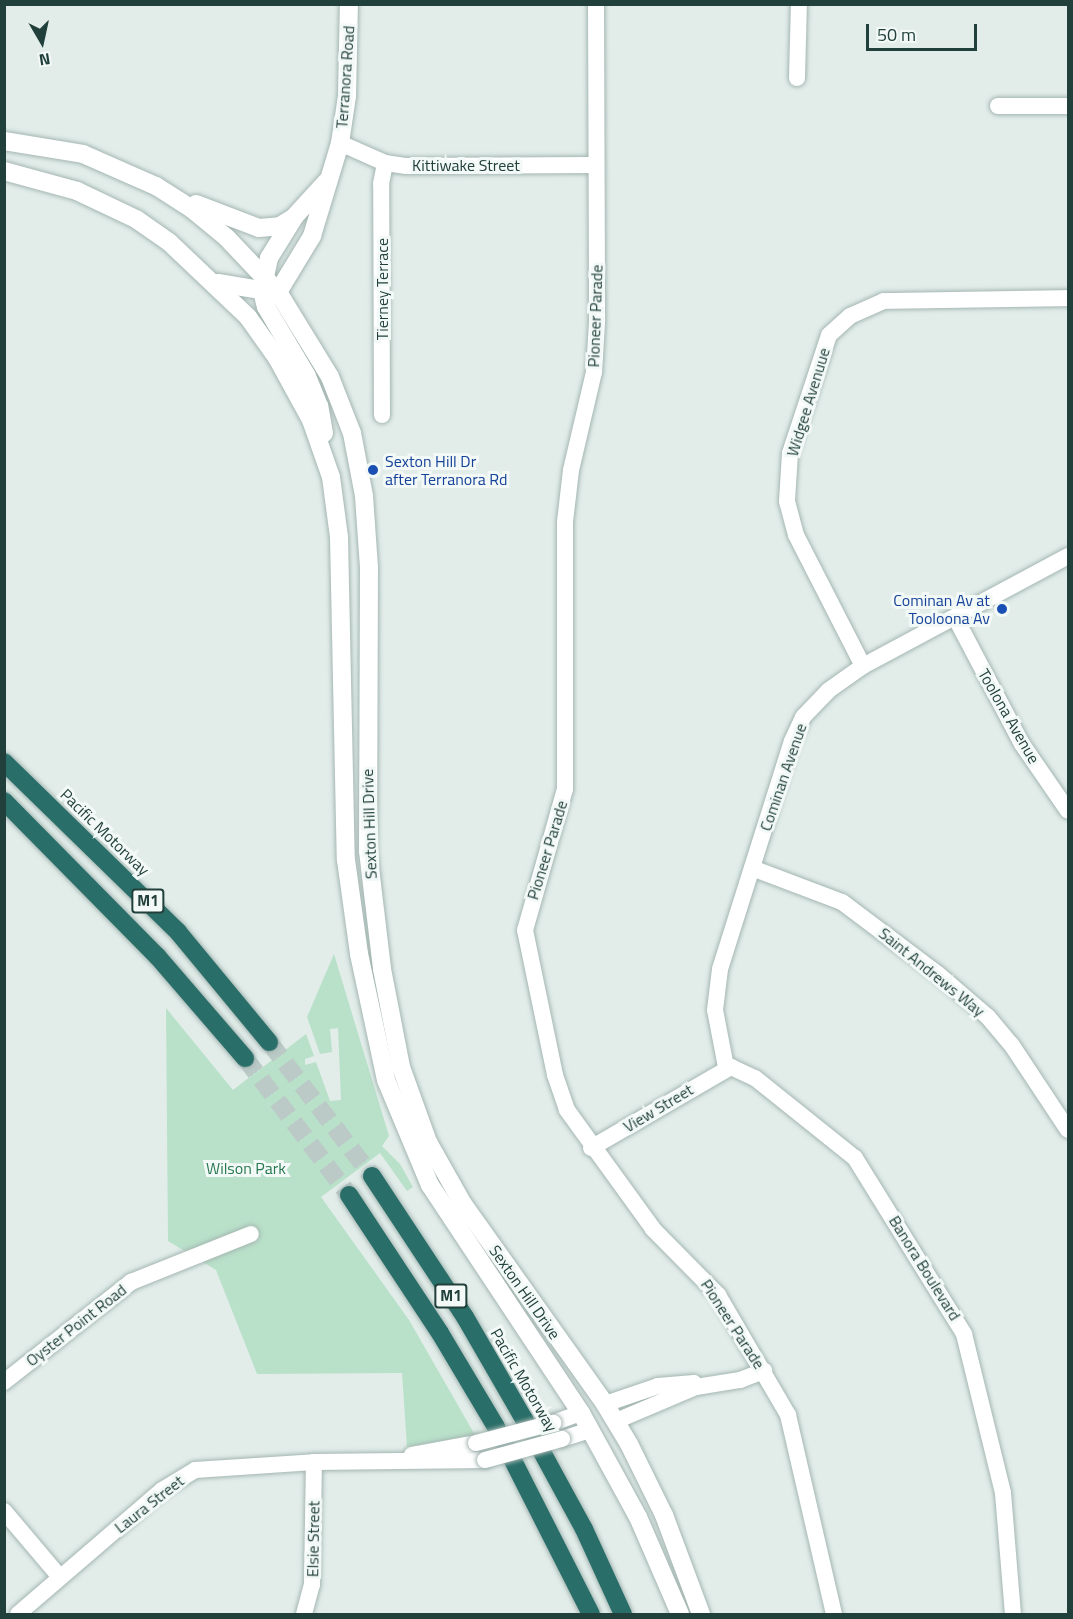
<!DOCTYPE html>
<html>
<head>
<meta charset="utf-8">
<style>
	body { margin:0 }
	#map { position:relative; width:1073px; height:1619px; overflow:hidden; background:#e2edea; font-family:"Titillium Web",sans-serif }
	div>[style] { position:absolute }
	.green>* { inset:0; background:#b9e0c9 }
	.motorway-tunnel>* { height:18px; margin-top:-9px; transform-origin:0; background:repeating-linear-gradient(90deg,#bbcac7 0 18px,transparent 0 27px) }
	.roads { filter:drop-shadow(0 0 2px #a4b6b2) drop-shadow(0 0 2px #a4b6b2) }
	.minor>* { height:16px; margin:-8px; padding:0 8px; transform-origin:8px; border-radius:8px; background:#fff }
	.tertiary>* { height:18px; margin:-9px; padding:0 9px; transform-origin:9px; border-radius:9px; background:#fff }
	.motorway>* { height:18px; margin:-9px; padding:0 9px; transform-origin:9px; border-radius:9px; background:#2a6e69 }
	.bridges { filter:drop-shadow(0 0 2px #a4b6b2) drop-shadow(0 0 2px #a4b6b2) }
	.minor-bridge>* { height:16px; margin:-8px; padding:0 8px; transform-origin:8px; border-radius:8px; background:#fff }
	.dots>* { width:16px; height:16px; translate:-50% -50%; box-sizing:border-box; border:3px solid #f3f9f7; border-radius:50% }
	span { translate:-50% -50%; white-space:nowrap; text-align:center; line-height:1.15; -webkit-text-stroke:6px #f3f9f7; paint-order:stroke }
	.shield-label span { padding:2px 4px; background:#f3f9f7; border:2px solid; border-radius:4px; -webkit-text-stroke-width:0 }
	.shield-label { font-size:15px; color:#21403b; font-weight:700 }
	.street-label { font-size:16px; color:#21403b }
	.transit-label { font-size:16px; color:#164399 }
	.left { translate:0 -50%; text-align:left }
	.right { translate:-100% -50%; text-align:right }
	.park-label { font-size:16px; color:#287952 }
	.frame { position:absolute; inset:0; border:6px solid #21403b; pointer-events:none }
	.north { position:absolute; left:12px; top:12px; width:60px; height:60px; -webkit-text-stroke:4px #f3f9f7; paint-order:stroke; rotate:171deg; font-size:16px; font-weight:700; line-height:24px; text-align:center; color:#21403b }
	.north::after { content:''; display:block; margin:auto; width:21px; height:27px; background:#21403b; clip-path:polygon(50% 0,100% 100%,50% 72%,0 100%) }
	.scale { position:absolute; left:866px; top:24px; width:111px; height:27px; box-sizing:border-box; border:3px solid #21403b; border-top:0; padding-left:8px; font-size:18px; line-height:21px; white-space:nowrap; color:#21403b; -webkit-text-stroke:4px #f3f9f7; paint-order:stroke }
</style>
</head>
<body>
<div id="map">
	<div class="green">
		<div style="clip-path:polygon(334px 954px,389px 1136px,382px 1146px,400px 1164px,413px 1187px,407px 1191px,380px 1153px,321px 1197px,409px 1320px,475px 1435px,407px 1447px,402px 1373px,257px 1374px,216px 1270px,168px 1241px,166px 1008px,233px 1090px,306px 1034px,314px 1056px,305px 1059px,305px 1065px,316px 1062px,330px 1101px,341px 1100px,338px 1028px,330px 1029px,332px 1052px,320px 1054px,307px 1017px)"></div>
	</div>
	<div class="motorway-tunnel">
		<div style="left:269px;top:1042px;width:169px;rotate:52.5deg"></div>
		<div style="left:245px;top:1058px;width:172px;rotate:52.8deg"></div>
	</div>
	<div class="roads">
		<div class="minor">
			<div style="left:596px;top:4px;width:318px;rotate:89.8deg"></div>
			<div style="left:597px;top:322px;width:50px;rotate:93.4deg"></div>
			<div style="left:594px;top:372px;width:101px;rotate:103.2deg"></div>
			<div style="left:571px;top:470px;width:52px;rotate:96.6deg"></div>
			<div style="left:565px;top:522px;width:267px;rotate:90deg"></div>
			<div style="left:565px;top:789px;width:147px;rotate:105.8deg"></div>
			<div style="left:525px;top:930px;width:148px;rotate:78.3deg"></div>
			<div style="left:555px;top:1075px;width:37px;rotate:71deg"></div>
			<div style="left:567px;top:1110px;width:147px;rotate:54.1deg"></div>
			<div style="left:653px;top:1229px;width:93px;rotate:45.4deg"></div>
			<div style="left:718px;top:1295px;width:139px;rotate:59.7deg"></div>
			<div style="left:788px;top:1415px;width:204px;rotate:77deg"></div>
			<div style="left:797px;top:78px;width:74px;rotate:-88.5deg"></div>
			<div style="left:998px;top:106px;width:70px"></div>
			<div style="left:340px;top:143px;width:49px;rotate:24deg"></div>
			<div style="left:385px;top:163px;width:22px;rotate:8deg"></div>
			<div style="left:407px;top:166px;width:189px;rotate:-0.3deg"></div>
			<div style="left:382px;top:415px;width:231px;rotate:-90.2deg"></div>
			<div style="left:381px;top:184px;width:21px;rotate:-79deg"></div>
			<div style="left:955px;top:617px;width:144px;rotate:62.2deg"></div>
			<div style="left:1022px;top:744px;width:81px;rotate:55.5deg"></div>
			<div style="left:863px;top:666px;width:147px;rotate:-117.1deg"></div>
			<div style="left:796px;top:535px;width:35px;rotate:-105deg"></div>
			<div style="left:787px;top:501px;width:48px;rotate:-86.4deg"></div>
			<div style="left:790px;top:453px;width:124px;rotate:-71.7deg"></div>
			<div style="left:829px;top:335px;width:28px;rotate:-42deg"></div>
			<div style="left:850px;top:316px;width:37px;rotate:-24deg"></div>
			<div style="left:884px;top:301px;width:184px;rotate:-0.9deg"></div>
			<div style="left:752px;top:868px;width:96px;rotate:20.7deg"></div>
			<div style="left:842px;top:902px;width:120px;rotate:36.9deg"></div>
			<div style="left:938px;top:974px;width:66px;rotate:40.7deg"></div>
			<div style="left:988px;top:1017px;width:35px;rotate:50deg"></div>
			<div style="left:1011px;top:1044px;width:103px;rotate:56.5deg"></div>
			<div style="left:726px;top:1067px;width:58px;rotate:-100.9deg"></div>
			<div style="left:715px;top:1010px;width:41px;rotate:-83deg"></div>
			<div style="left:720px;top:969px;width:239px;rotate:-72.5deg"></div>
			<div style="left:792px;top:741px;width:26px;rotate:-65deg"></div>
			<div style="left:803px;top:717px;width:37px;rotate:-46deg"></div>
			<div style="left:829px;top:690px;width:42px;rotate:-35.2deg"></div>
			<div style="left:863px;top:666px;width:233px;rotate:-28.2deg"></div>
			<div style="left:591px;top:1148px;width:162px;rotate:-30.1deg"></div>
			<div style="left:731px;top:1067px;width:26px;rotate:25deg"></div>
			<div style="left:755px;top:1078px;width:128px;rotate:38.7deg"></div>
			<div style="left:855px;top:1158px;width:207px;rotate:58.2deg"></div>
			<div style="left:964px;top:1334px;width:164px;rotate:76.2deg"></div>
			<div style="left:1003px;top:1493px;width:121px;rotate:85.3deg"></div>
			<div style="left:4px;top:1382px;width:162px;rotate:-38.2deg"></div>
			<div style="left:131px;top:1282px;width:129px;rotate:-21.8deg"></div>
			<div style="left:605px;top:1404px;width:56px;rotate:-18.8deg"></div>
			<div style="left:658px;top:1386px;width:36px;rotate:-5deg"></div>
			<div style="left:616px;top:1421px;width:87px;rotate:-23deg"></div>
			<div style="left:696px;top:1387px;width:45px;rotate:-9deg"></div>
			<div style="left:740px;top:1380px;width:26px;rotate:-21deg"></div>
			<div style="left:553px;top:1423px;width:30px;rotate:-20deg"></div>
			<div style="left:562px;top:1439px;width:29px;rotate:-18deg"></div>
			<div style="left:412px;top:1455px;width:65px;rotate:-10.6deg"></div>
			<div style="left:4px;top:1511px;width:85px;rotate:49.8deg"></div>
			<div style="left:18px;top:1614px;width:190px;rotate:-40.7deg"></div>
			<div style="left:162px;top:1490px;width:39px;rotate:-31deg"></div>
			<div style="left:195px;top:1470px;width:119px;rotate:-3.8deg"></div>
			<div style="left:314px;top:1462px;width:171px;rotate:-0.7deg"></div>
			<div style="left:304px;top:1614px;width:30px;rotate:-75deg"></div>
			<div style="left:312px;top:1585px;width:123px;rotate:-89.1deg"></div>
		</div>
		<div class="tertiary">
			<div style="left:4px;top:141px;width:80px;rotate:9.3deg"></div>
			<div style="left:83px;top:154px;width:80px;rotate:23.7deg"></div>
			<div style="left:156px;top:186px;width:43px;rotate:32.6deg"></div>
			<div style="left:192px;top:209px;width:45px;rotate:39.6deg"></div>
			<div style="left:227px;top:238px;width:74px;rotate:46.6deg"></div>
			<div style="left:278px;top:292px;width:100px;rotate:58.5deg"></div>
			<div style="left:330px;top:377px;width:60px;rotate:68.6deg"></div>
			<div style="left:352px;top:433px;width:64px;rotate:79.2deg"></div>
			<div style="left:364px;top:496px;width:72px;rotate:86deg"></div>
			<div style="left:369px;top:568px;width:283px;rotate:90.2deg"></div>
			<div style="left:368px;top:851px;width:119px;rotate:83.2deg"></div>
			<div style="left:382px;top:969px;width:100px;rotate:79deg"></div>
			<div style="left:401px;top:1067px;width:80px;rotate:70.2deg"></div>
			<div style="left:428px;top:1142px;width:71px;rotate:60.6deg"></div>
			<div style="left:463px;top:1204px;width:245px;rotate:54.6deg"></div>
			<div style="left:605px;top:1404px;width:47px;rotate:59deg"></div>
			<div style="left:629px;top:1444px;width:79px;rotate:63.8deg"></div>
			<div style="left:664px;top:1515px;width:106px;rotate:69.5deg"></div>
			<div style="left:4px;top:171px;width:76px;rotate:15.3deg"></div>
			<div style="left:77px;top:191px;width:65px;rotate:25.4deg"></div>
			<div style="left:136px;top:219px;width:40px;rotate:34.9deg"></div>
			<div style="left:169px;top:242px;width:109px;rotate:43.5deg"></div>
			<div style="left:248px;top:317px;width:50px;rotate:54.7deg"></div>
			<div style="left:277px;top:358px;width:71px;rotate:61.3deg"></div>
			<div style="left:311px;top:420px;width:60px;rotate:70.7deg"></div>
			<div style="left:331px;top:477px;width:61px;rotate:82.4deg"></div>
			<div style="left:339px;top:537px;width:323px;rotate:88.8deg"></div>
			<div style="left:346px;top:860px;width:95px;rotate:82.1deg"></div>
			<div style="left:359px;top:954px;width:129px;rotate:77.9deg"></div>
			<div style="left:386px;top:1080px;width:114px;rotate:67.3deg"></div>
			<div style="left:430px;top:1185px;width:273px;rotate:56.5deg"></div>
			<div style="left:581px;top:1413px;width:119px;rotate:61.3deg"></div>
			<div style="left:638px;top:1517px;width:106px;rotate:66.6deg"></div>
			<div style="left:196px;top:204px;width:67px;rotate:20.9deg"></div>
			<div style="left:259px;top:228px;width:21px;rotate:-5deg"></div>
			<div style="left:280px;top:226px;width:15px;rotate:-32deg"></div>
			<div style="left:218px;top:283px;width:56px;rotate:9.3deg"></div>
			<div style="left:278px;top:292px;width:66px;rotate:-58.7deg"></div>
			<div style="left:312px;top:236px;width:97px;rotate:-73.2deg"></div>
			<div style="left:340px;top:143px;width:48px;rotate:-81.5deg"></div>
			<div style="left:347px;top:96px;width:92px;rotate:-88.8deg"></div>
			<div style="left:324px;top:433px;width:27px;rotate:-100deg"></div>
			<div style="left:319px;top:406px;width:32px;rotate:-112deg"></div>
			<div style="left:307px;top:376px;width:80px;rotate:-120.7deg"></div>
			<div style="left:266px;top:307px;width:16px;rotate:-104deg"></div>
			<div style="left:262px;top:291px;width:34px;rotate:-78deg"></div>
			<div style="left:269px;top:258px;width:49px;rotate:-58.2deg"></div>
			<div style="left:295px;top:216px;width:46px;rotate:-47.6deg"></div>
		</div>
		<div class="motorway">
			<div style="left:4px;top:762px;width:243px;rotate:44.3deg"></div>
			<div style="left:178px;top:932px;width:143px;rotate:50.4deg"></div>
			<div style="left:4px;top:801px;width:218px;rotate:45.4deg"></div>
			<div style="left:157px;top:956px;width:135px;rotate:49.2deg"></div>
			<div style="left:372px;top:1176px;width:169px;rotate:56.6deg"></div>
			<div style="left:465px;top:1317px;width:118px;rotate:60deg"></div>
			<div style="left:524px;top:1419px;width:125px;rotate:61.4deg"></div>
			<div style="left:584px;top:1529px;width:94px;rotate:65.4deg"></div>
			<div style="left:349px;top:1195px;width:165px;rotate:56.6deg"></div>
			<div style="left:440px;top:1333px;width:109px;rotate:59.2deg"></div>
			<div style="left:496px;top:1427px;width:210px;rotate:63.1deg"></div>
		</div>
	</div>
	<div class="bridges">
		<div class="minor-bridge">
			<div style="left:476px;top:1443px;width:80px;rotate:-14.6deg"></div>
			<div style="left:485px;top:1460px;width:80px;rotate:-15.3deg"></div>
		</div>
	</div>
	<div class="dots">
		<div style="left:373px;top:470px;background:#1a4fb4"></div>
		<div style="left:1002px;top:609px;background:#1a4fb4"></div>
	</div>
	<div class="shield-label">
		<span style="left:148px;top:901px">M1</span>
		<span style="left:451px;top:1296px">M1</span>
	</div>
	<div class="street-label">
		<span style="left:345px;top:77px;rotate:-86deg">Terranora Road</span>
		<span style="left:466px;top:165px">Kittiwake Street</span>
		<span style="left:382px;top:289px;rotate:-90deg">Tierney Terrace</span>
		<span style="left:595px;top:316px;rotate:-88deg">Pioneer Parade</span>
		<span style="left:808px;top:402px;rotate:-73deg">Widgee Avenuue</span>
		<span style="left:1009px;top:716px;rotate:60deg">Toolona Avenue</span>
		<span style="left:783px;top:777px;rotate:-71deg">Cominan Avenue</span>
		<span style="left:369px;top:824px;rotate:-92deg">Sexton Hill Drive</span>
		<span style="left:105px;top:832px;rotate:44deg">Pacific Motorway</span>
		<span style="left:547px;top:850px;rotate:-73deg">Pioneer Parade</span>
		<span style="left:932px;top:972px;rotate:39deg">Saint Andrews Way</span>
		<span style="left:658px;top:1108px;rotate:-31deg">View Street</span>
		<span style="left:925px;top:1268px;rotate:58deg">Banora Boulevard</span>
		<span style="left:525px;top:1292px;rotate:55deg">Sexton Hill Drive</span>
		<span style="left:733px;top:1324px;rotate:57deg">Pioneer Parade</span>
		<span style="left:76px;top:1325px;rotate:-38deg">Oyster Point Road</span>
		<span style="left:524px;top:1380px;rotate:60deg">Pacific Motorway</span>
		<span style="left:149px;top:1504px;rotate:-38deg">Laura Street</span>
		<span style="left:313px;top:1539px;rotate:-89deg">Elsie Street</span>
	</div>
	<div class="transit-label">
		<span class="left" style="left:385px;top:470px">Sexton Hill Dr<br>after Terranora Rd</span>
		<span class="right" style="left:990px;top:609px">Cominan Av at<br>Tooloona Av</span>
	</div>
	<div class="park-label">
		<span style="left:246px;top:1168px">Wilson Park</span>
	</div>
	<div class="frame"></div>
	<div class="north">N</div>
	<div class="scale">50 m</div>
</div>
</body>
</html>
